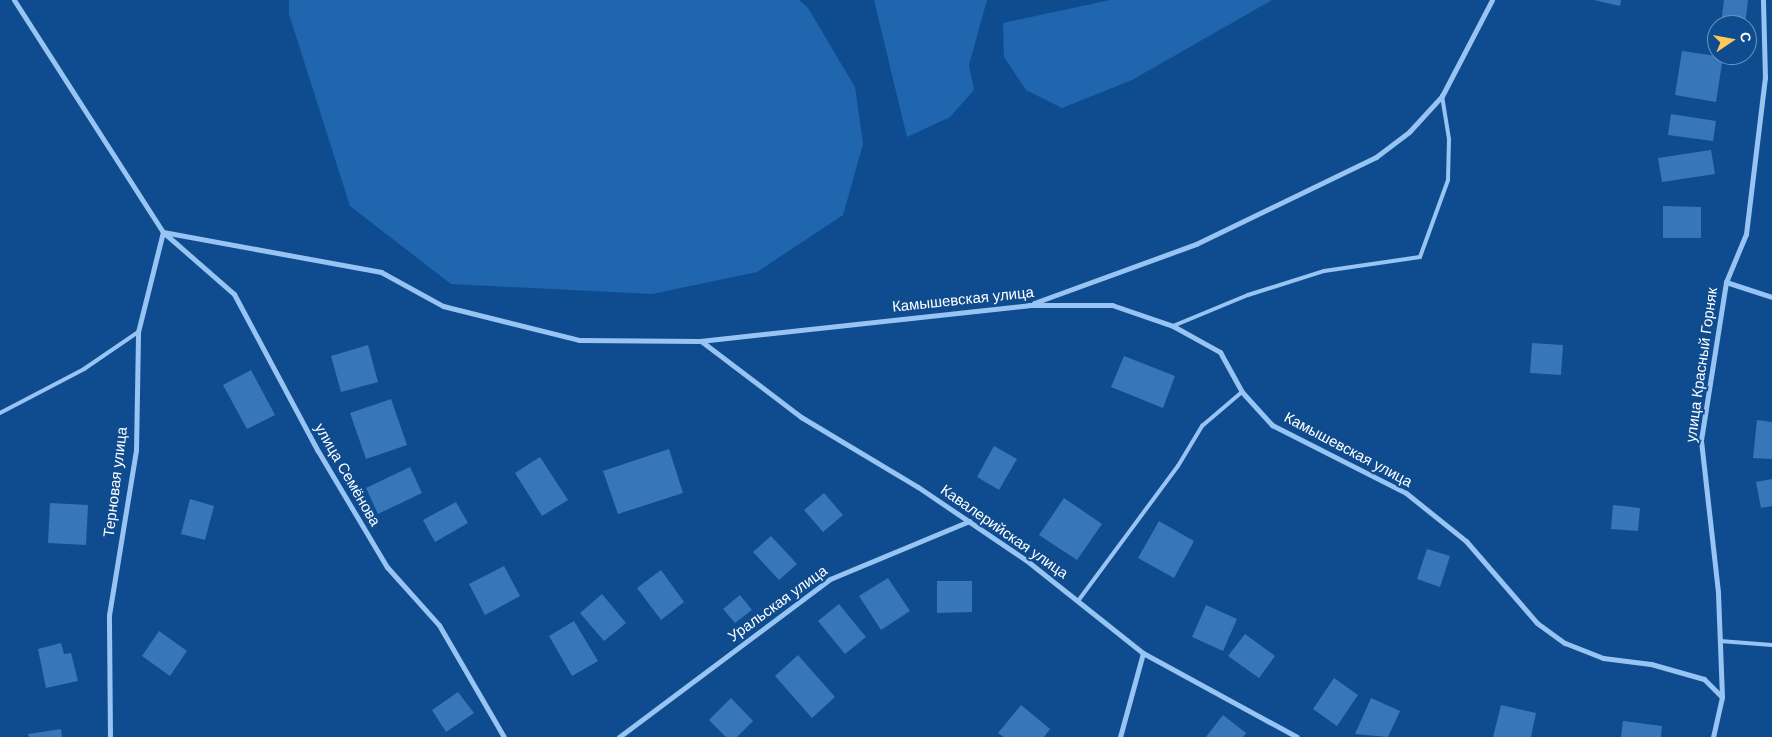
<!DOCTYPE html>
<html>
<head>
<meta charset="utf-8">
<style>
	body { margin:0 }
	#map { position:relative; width:1772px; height:737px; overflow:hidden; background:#0f4c8f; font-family:"DM Sans",sans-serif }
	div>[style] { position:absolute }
	.green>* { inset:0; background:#2066af }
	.building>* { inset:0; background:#3776b9 }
	.lane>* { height:4px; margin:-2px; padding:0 2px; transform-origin:2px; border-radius:2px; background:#97c4f3 }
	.street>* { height:5px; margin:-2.5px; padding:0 2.5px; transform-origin:2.5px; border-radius:2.5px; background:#97c4f3 }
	span { translate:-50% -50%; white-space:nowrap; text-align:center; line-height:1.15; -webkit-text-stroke:4px #0f4c8f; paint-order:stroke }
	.street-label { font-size:15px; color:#fff }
	.north { position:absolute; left:1707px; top:15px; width:50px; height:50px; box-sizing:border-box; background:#0f4c8f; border:1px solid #6f94bc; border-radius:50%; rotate:78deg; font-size:14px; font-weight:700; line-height:20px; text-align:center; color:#fff }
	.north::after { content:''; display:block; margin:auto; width:18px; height:22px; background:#ffc95a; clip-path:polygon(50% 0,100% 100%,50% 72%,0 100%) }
</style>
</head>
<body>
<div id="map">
	<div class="green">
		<div style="clip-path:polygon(289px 0,799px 0,808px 8px,855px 87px,863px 144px,843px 215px,757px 272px,652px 294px,451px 284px,350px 206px,289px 14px)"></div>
		<div style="clip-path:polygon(874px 0,987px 0,969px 65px,974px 90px,950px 117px,907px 137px)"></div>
		<div style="clip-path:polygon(1110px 0,1272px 0,1132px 80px,1062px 108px,1026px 90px,1004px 57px,1003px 23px)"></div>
	</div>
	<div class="building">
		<div style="clip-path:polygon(1594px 0,1621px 0,1620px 6px)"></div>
		<div style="clip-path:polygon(1724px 0,1748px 0,1745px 25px,1721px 25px)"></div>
		<div style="clip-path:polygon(1682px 51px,1723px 57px,1716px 102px,1675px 95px)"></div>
		<div style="clip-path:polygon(1671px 114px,1716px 121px,1713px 141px,1668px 135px)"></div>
		<div style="clip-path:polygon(1711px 150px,1715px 174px,1662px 182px,1658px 158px)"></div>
		<div style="clip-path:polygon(1663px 206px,1701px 207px,1701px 238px,1663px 238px)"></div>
		<div style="clip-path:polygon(1532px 343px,1563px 345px,1561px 375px,1530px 373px)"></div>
		<div style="clip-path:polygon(368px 345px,378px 382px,341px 392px,331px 356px)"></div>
		<div style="clip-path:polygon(1124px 356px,1175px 376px,1163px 408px,1111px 387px)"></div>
		<div style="clip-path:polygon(251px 370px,275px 415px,247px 429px,223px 385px)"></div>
		<div style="clip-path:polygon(391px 399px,407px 445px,366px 459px,350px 413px)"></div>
		<div style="clip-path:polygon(1757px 420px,1772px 422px,1772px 459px,1753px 458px)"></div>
		<div style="clip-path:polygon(994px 446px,1017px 459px,999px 490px,977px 477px)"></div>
		<div style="clip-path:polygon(669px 449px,683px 493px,618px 514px,603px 471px)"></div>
		<div style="clip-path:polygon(540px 457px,568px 500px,542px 516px,515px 473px)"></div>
		<div style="clip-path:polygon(410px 467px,422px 493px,378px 514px,366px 488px)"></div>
		<div style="clip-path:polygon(1772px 479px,1772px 506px,1761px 508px,1756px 482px)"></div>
		<div style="clip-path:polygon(824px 493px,843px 515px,823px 532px,804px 510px)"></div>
		<div style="clip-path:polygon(1064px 498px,1102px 524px,1077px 560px,1039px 535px)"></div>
		<div style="clip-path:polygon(190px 499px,214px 506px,205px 540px,181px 534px)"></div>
		<div style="clip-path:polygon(456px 502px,468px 523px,435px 542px,423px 520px)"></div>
		<div style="clip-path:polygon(50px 503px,88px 505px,86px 545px,48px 543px)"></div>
		<div style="clip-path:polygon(1613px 505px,1640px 508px,1638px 531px,1611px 529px)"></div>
		<div style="clip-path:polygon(1159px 521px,1194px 541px,1174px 578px,1138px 558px)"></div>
		<div style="clip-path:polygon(771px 536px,797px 564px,779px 580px,753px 552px)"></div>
		<div style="clip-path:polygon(1427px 549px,1450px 556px,1440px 587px,1417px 579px)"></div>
		<div style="clip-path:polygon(504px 566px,520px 596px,485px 615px,469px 584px)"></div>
		<div style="clip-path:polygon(661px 570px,684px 602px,661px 620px,637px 588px)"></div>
		<div style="clip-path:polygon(888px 578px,910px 611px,881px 630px,859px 596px)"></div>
		<div style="clip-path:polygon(937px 581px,972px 581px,972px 612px,937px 613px)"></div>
		<div style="clip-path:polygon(602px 594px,626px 623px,604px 641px,580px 613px)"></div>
		<div style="clip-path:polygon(740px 595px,752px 610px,735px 623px,723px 609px)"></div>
		<div style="clip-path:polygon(839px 604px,866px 637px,845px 654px,818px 621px)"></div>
		<div style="clip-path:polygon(1206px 605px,1237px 619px,1223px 651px,1192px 637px)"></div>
		<div style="clip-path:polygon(574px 621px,598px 661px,572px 676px,549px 636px)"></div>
		<div style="clip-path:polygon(159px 631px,187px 651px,170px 676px,142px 656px)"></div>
		<div style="clip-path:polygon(1245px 634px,1275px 656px,1259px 678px,1228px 656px)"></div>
		<div style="clip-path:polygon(61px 643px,64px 654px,71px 653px,78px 681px,46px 688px,38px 649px)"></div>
		<div style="clip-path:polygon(798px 655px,835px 697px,812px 718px,775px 676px)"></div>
		<div style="clip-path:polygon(1334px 678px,1358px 695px,1337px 726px,1313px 709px)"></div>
		<div style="clip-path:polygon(458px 692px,474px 713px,446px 732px,432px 710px)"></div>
		<div style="clip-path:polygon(731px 698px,753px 721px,737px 737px,726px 737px,709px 720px)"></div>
		<div style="clip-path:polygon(1371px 698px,1400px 711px,1388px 737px,1355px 734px)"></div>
		<div style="clip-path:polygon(1021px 705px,1050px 729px,1044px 737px,1004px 737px,998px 733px)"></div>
		<div style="clip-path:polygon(1501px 705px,1536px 713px,1531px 737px,1493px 737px)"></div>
		<div style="clip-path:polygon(1223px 715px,1246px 733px,1243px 737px,1206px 737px)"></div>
		<div style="clip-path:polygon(1623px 721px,1662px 726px,1661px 737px,1621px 737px)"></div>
		<div style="clip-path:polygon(61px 729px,62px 737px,29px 737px,28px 734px)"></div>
	</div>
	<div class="lane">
		<div style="left:1173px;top:326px;width:81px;rotate:-22.5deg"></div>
		<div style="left:1248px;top:295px;width:80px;rotate:-17.5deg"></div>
		<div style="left:1324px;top:271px;width:97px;rotate:-8.3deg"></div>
		<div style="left:1420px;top:257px;width:82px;rotate:-70deg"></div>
		<div style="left:1448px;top:180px;width:41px;rotate:-88.6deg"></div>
		<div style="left:1449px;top:139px;width:44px;rotate:-99.2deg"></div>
		<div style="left:0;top:413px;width:95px;rotate:-27.6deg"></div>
		<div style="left:84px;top:369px;width:65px;rotate:-34.4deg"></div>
		<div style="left:1078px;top:601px;width:168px;rotate:-53.5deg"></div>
		<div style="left:1178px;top:466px;width:47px;rotate:-59deg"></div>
		<div style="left:1202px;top:426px;width:52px;rotate:-40.4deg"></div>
		<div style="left:1720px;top:641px;width:52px;rotate:4.4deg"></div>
	</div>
	<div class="street">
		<div style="left:14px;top:0;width:276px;rotate:57.3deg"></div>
		<div style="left:163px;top:232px;width:94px;rotate:41.1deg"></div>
		<div style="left:234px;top:294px;width:178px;rotate:61.9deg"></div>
		<div style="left:318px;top:451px;width:135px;rotate:59.3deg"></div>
		<div style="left:387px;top:567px;width:78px;rotate:48.1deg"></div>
		<div style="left:439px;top:625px;width:129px;rotate:59.9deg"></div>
		<div style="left:163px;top:232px;width:222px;rotate:10.4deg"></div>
		<div style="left:381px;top:272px;width:71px;rotate:28.7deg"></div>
		<div style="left:443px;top:306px;width:140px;rotate:14deg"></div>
		<div style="left:579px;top:340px;width:121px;rotate:0.5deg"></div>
		<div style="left:700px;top:341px;width:331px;rotate:-6.2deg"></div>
		<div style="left:1029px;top:305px;width:83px"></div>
		<div style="left:1112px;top:305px;width:65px;rotate:19deg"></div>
		<div style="left:1173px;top:326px;width:54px;rotate:29deg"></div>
		<div style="left:1220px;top:352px;width:46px;rotate:61.2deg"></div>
		<div style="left:1242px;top:392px;width:45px;rotate:47.7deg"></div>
		<div style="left:1272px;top:425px;width:150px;rotate:26.9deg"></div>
		<div style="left:1406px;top:493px;width:77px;rotate:38.7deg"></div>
		<div style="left:1466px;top:541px;width:108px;rotate:49.1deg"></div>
		<div style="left:1537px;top:623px;width:34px;rotate:36deg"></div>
		<div style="left:1565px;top:643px;width:41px;rotate:21.5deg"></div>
		<div style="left:1603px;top:658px;width:48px;rotate:7.1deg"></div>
		<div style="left:1651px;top:664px;width:55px;rotate:15.8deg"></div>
		<div style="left:1704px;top:679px;width:25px;rotate:45deg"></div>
		<div style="left:1726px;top:282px;width:48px;rotate:18.1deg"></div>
		<div style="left:1034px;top:303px;width:172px;rotate:-20deg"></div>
		<div style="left:1196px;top:244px;width:200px;rotate:-25.8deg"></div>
		<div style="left:1376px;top:157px;width:41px;rotate:-37.1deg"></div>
		<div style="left:1409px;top:132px;width:49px;rotate:-47.5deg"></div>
		<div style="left:1442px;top:96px;width:108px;rotate:-62.5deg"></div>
		<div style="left:701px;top:341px;width:126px;rotate:37.2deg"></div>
		<div style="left:801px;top:417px;width:136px;rotate:30.9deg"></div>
		<div style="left:918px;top:487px;width:130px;rotate:34.1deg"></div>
		<div style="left:1026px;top:560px;width:149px;rotate:38.5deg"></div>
		<div style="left:1143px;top:653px;width:175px;rotate:28.6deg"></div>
		<div style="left:110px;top:737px;width:122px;rotate:-90.5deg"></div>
		<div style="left:109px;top:615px;width:167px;rotate:-80.7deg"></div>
		<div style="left:136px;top:450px;width:118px;rotate:-89deg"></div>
		<div style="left:138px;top:332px;width:103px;rotate:-76deg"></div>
		<div style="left:619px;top:737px;width:264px;rotate:-36.8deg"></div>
		<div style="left:830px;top:579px;width:151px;rotate:-22.6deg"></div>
		<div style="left:1120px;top:737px;width:87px;rotate:-74.7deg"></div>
		<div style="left:1713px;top:737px;width:41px;rotate:-77.3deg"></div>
		<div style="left:1722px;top:697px;width:105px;rotate:-92.2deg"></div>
		<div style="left:1718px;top:592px;width:153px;rotate:-96.4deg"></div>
		<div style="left:1701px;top:440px;width:160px;rotate:-81deg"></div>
		<div style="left:1726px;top:282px;width:52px;rotate:-67.4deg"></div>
		<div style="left:1746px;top:234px;width:157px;rotate:-83.1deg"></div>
		<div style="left:1765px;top:78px;width:78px;rotate:-91.5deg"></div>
	</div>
	<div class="street-label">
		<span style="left:963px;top:300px;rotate:-6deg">Камышевская улица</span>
		<span style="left:1702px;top:365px;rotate:-82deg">улица Красный Горняк</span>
		<span style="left:1348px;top:450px;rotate:28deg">Камышевская улица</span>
		<span style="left:347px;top:475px;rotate:60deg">улица Семёнова</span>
		<span style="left:116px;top:482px;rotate:-83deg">Терновая улица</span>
		<span style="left:1004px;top:532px;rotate:35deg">Кавалерийская улица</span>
		<span style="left:778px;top:604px;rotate:-36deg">Уральская улица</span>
	</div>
	<div class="north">С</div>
</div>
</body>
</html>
